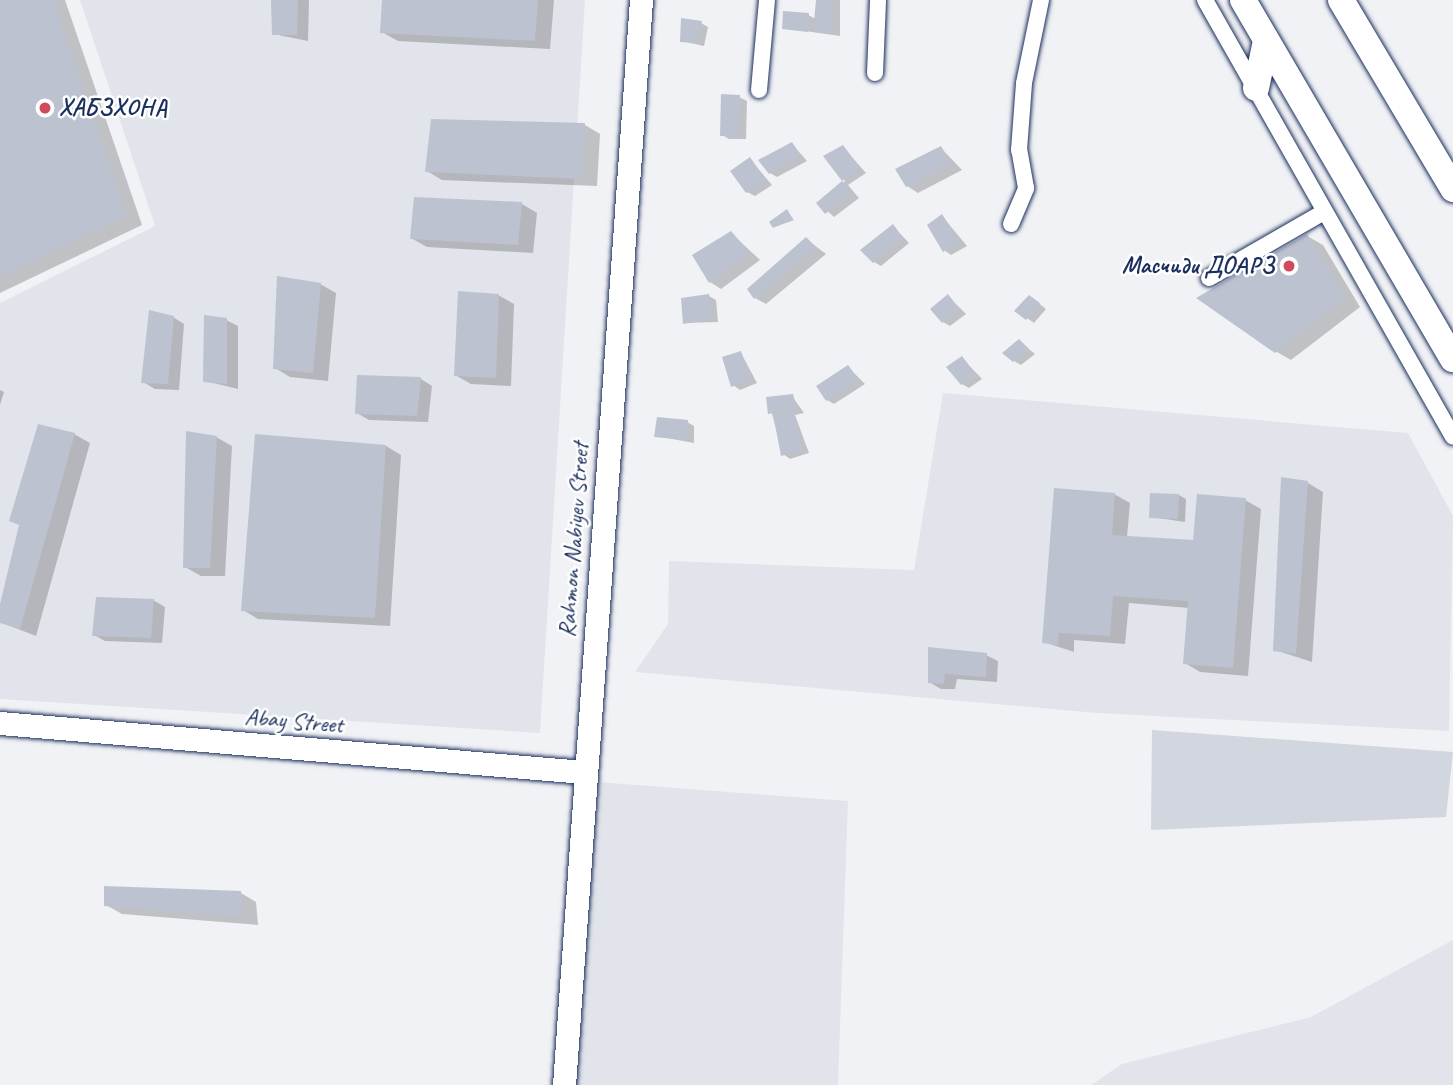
<!DOCTYPE html>
<html>
<head>
<meta charset="utf-8">
<style>
	body { margin:0 }
	#map { position:relative; width:1453px; height:1085px; overflow:hidden; background:#f1f2f5; font-family:Caveat,sans-serif }
	div>[style] { position:absolute }
	.built>* { inset:0; background:#e1e4ea }
	.green>* { inset:0; background:#d2d6df }
	.shadow>* { inset:0; background:#0003 }
	.building>* { inset:0; background:#bcc2d0 }
	.roads { filter:drop-shadow(0 0 2px #1b2f5e) drop-shadow(0 0 2px #1b2f5e) }
	.street>* { height:16px; margin:-8px; padding:0 8px; transform-origin:8px; border-radius:8px; background:#fff }
	.secondary>* { height:23px; margin:-11.5px; padding:0 11.5px; transform-origin:11.5px; border-radius:11.5px; background:#fff }
	.primary>* { height:26px; margin:-13px; padding:0 13px; transform-origin:13px; border-radius:13px; background:#fff }
	.dots>* { width:19px; height:19px; translate:-50% -50%; box-sizing:border-box; border:4px solid #fff; border-radius:50% }
	span { translate:-50% -50%; white-space:nowrap; text-align:center; line-height:1.15; -webkit-text-stroke:5px #fff; paint-order:stroke }
	.poi-label { font-size:24px; color:#1b2f5e; font-weight:700 }
	.left { translate:0 -50%; text-align:left }
	.right { translate:-100% -50%; text-align:right }
	.street-label { font-size:24px; color:#1b2f5e }
</style>
</head>
<body>
<div id="map">
	<div class="built">
		<div style="clip-path:polygon(80px 0,585px 0,540px 733px,0 699px,0 303px,155px 226px)"></div>
		<div style="clip-path:polygon(943px 393px,1408px 433px,1453px 516px,1449px 731px,1097px 713px,635px 672px,668px 624px,669px 561px,914px 570px)"></div>
		<div style="clip-path:polygon(597px 782px,848px 801px,838px 1085px,574px 1085px)"></div>
		<div style="clip-path:polygon(1453px 940px,1453px 1085px,1091px 1085px,1122px 1064px,1311px 1017px)"></div>
	</div>
	<div class="green">
		<div style="clip-path:polygon(1152px 730px,1453px 752px,1446px 817px,1151px 830px)"></div>
	</div>
	<div class="shadow">
		<div style="clip-path:polygon(0 0,65px 0,142px 225px,0 293px)"></div>
		<div style="clip-path:polygon(273px 0,309px 0,308px 41px,273px 34px)"></div>
		<div style="clip-path:polygon(383px 0,554px 0,550px 49px,398px 41px,382px 32px)"></div>
		<div style="clip-path:polygon(818px 0,840px 0,840px 36px,784px 28px,808px 15px,816px 19px)"></div>
		<div style="clip-path:polygon(701px 23px,708px 27px,704px 46px,681px 41px)"></div>
		<div style="clip-path:polygon(739px 97px,747px 101px,746px 139px,729px 139px,722px 135px)"></div>
		<div style="clip-path:polygon(585px 125px,600px 134px,597px 186px,442px 180px,427px 171px)"></div>
		<div style="clip-path:polygon(792px 144px,807px 161px,777px 177px,770px 173px)"></div>
		<div style="clip-path:polygon(843px 147px,866px 173px,848px 185px,859px 198px,834px 217px,819px 203px,845px 181px,826px 157px)"></div>
		<div style="clip-path:polygon(941px 148px,962px 170px,918px 193px,907px 186px)"></div>
		<div style="clip-path:polygon(750px 159px,772px 185px,755px 196px,747px 192px)"></div>
		<div style="clip-path:polygon(522px 204px,537px 213px,533px 253px,427px 247px,411px 238px)"></div>
		<div style="clip-path:polygon(787px 211px,794px 220px,775px 227px)"></div>
		<div style="clip-path:polygon(942px 216px,967px 246px,951px 255px,944px 250px)"></div>
		<div style="clip-path:polygon(893px 226px,909px 243px,881px 266px,874px 262px)"></div>
		<div style="clip-path:polygon(731px 233px,760px 260px,721px 289px,710px 282px)"></div>
		<div style="clip-path:polygon(1307px 236px,1323px 245px,1360px 307px,1291px 360px,1275px 351px)"></div>
		<div style="clip-path:polygon(806px 239px,826px 254px,766px 304px,755px 298px)"></div>
		<div style="clip-path:polygon(320px 284px,336px 293px,328px 381px,290px 377px,275px 368px)"></div>
		<div style="clip-path:polygon(498px 295px,514px 304px,511px 386px,471px 384px,455px 375px)"></div>
		<div style="clip-path:polygon(709px 296px,716px 300px,718px 322px,685px 323px)"></div>
		<div style="clip-path:polygon(948px 296px,966px 314px,950px 326px,943px 322px)"></div>
		<div style="clip-path:polygon(1036px 301px,1046px 309px,1034px 323px,1027px 318px)"></div>
		<div style="clip-path:polygon(173px 317px,184px 324px,179px 390px,155px 389px,143px 382px)"></div>
		<div style="clip-path:polygon(226px 320px,238px 326px,238px 389px,205px 381px)"></div>
		<div style="clip-path:polygon(1019px 341px,1035px 354px,1021px 365px,1014px 361px)"></div>
		<div style="clip-path:polygon(741px 353px,757px 383px,740px 390px,733px 385px)"></div>
		<div style="clip-path:polygon(962px 358px,982px 379px,969px 388px,962px 384px)"></div>
		<div style="clip-path:polygon(848px 367px,865px 384px,834px 404px,827px 400px)"></div>
		<div style="clip-path:polygon(421px 379px,432px 386px,428px 422px,369px 420px,357px 413px)"></div>
		<div style="clip-path:polygon(0 390px,4px 392px,0 405px)"></div>
		<div style="clip-path:polygon(792px 396px,804px 413px,795px 415px,809px 453px,790px 459px,783px 454px,768px 399px)"></div>
		<div style="clip-path:polygon(687px 422px,694px 426px,694px 443px,656px 436px)"></div>
		<div style="clip-path:polygon(74px 434px,90px 443px,36px 636px,0 622px,0 612px,21px 525px)"></div>
		<div style="clip-path:polygon(216px 437px,232px 446px,225px 576px,201px 576px,185px 567px)"></div>
		<div style="clip-path:polygon(386px 446px,401px 455px,390px 626px,258px 619px,243px 610px)"></div>
		<div style="clip-path:polygon(1308px 483px,1323px 492px,1312px 662px,1275px 650px)"></div>
		<div style="clip-path:polygon(1114px 494px,1130px 503px,1127px 537px,1195px 542px,1245px 500px,1261px 509px,1248px 676px,1200px 672px,1185px 663px,1189px 608px,1129px 603px,1125px 644px,1074px 640px,1074px 652px,1044px 642px)"></div>
		<div style="clip-path:polygon(1179px 495px,1186px 499px,1185px 522px,1151px 517px)"></div>
		<div style="clip-path:polygon(153px 600px,165px 607px,162px 643px,105px 641px,94px 635px)"></div>
		<div style="clip-path:polygon(930px 649px,986px 655px,998px 661px,997px 682px,957px 679px,955px 689px,941px 689px,929px 682px)"></div>
		<div style="clip-path:polygon(241px 893px,256px 902px,258px 925px,122px 914px,106px 905px)"></div>
	</div>
	<div class="building">
		<div style="clip-path:polygon(0 0,53px 0,127px 216px,0 277px)"></div>
		<div style="clip-path:polygon(271px 0,298px 0,297px 35px,272px 35px)"></div>
		<div style="clip-path:polygon(382px 0,538px 0,535px 41px,380px 33px)"></div>
		<div style="clip-path:polygon(816px 0,833px 0,833px 33px,813px 32px)"></div>
		<div style="clip-path:polygon(783px 11px,809px 13px,808px 32px,782px 29px)"></div>
		<div style="clip-path:polygon(681px 18px,702px 21px,697px 43px,680px 42px)"></div>
		<div style="clip-path:polygon(721px 94px,740px 95px,739px 136px,720px 136px)"></div>
		<div style="clip-path:polygon(431px 119px,585px 123px,582px 179px,425px 172px)"></div>
		<div style="clip-path:polygon(792px 142px,801px 156px,769px 174px,758px 160px)"></div>
		<div style="clip-path:polygon(843px 145px,860px 168px,842px 181px,823px 156px)"></div>
		<div style="clip-path:polygon(941px 146px,951px 164px,906px 187px,895px 169px)"></div>
		<div style="clip-path:polygon(750px 157px,766px 181px,746px 193px,730px 171px)"></div>
		<div style="clip-path:polygon(842px 181px,853px 193px,825px 214px,816px 203px)"></div>
		<div style="clip-path:polygon(414px 197px,522px 202px,518px 245px,410px 239px)"></div>
		<div style="clip-path:polygon(787px 209px,792px 218px,773px 228px,769px 222px)"></div>
		<div style="clip-path:polygon(942px 214px,960px 242px,943px 252px,927px 225px)"></div>
		<div style="clip-path:polygon(893px 224px,903px 238px,873px 263px,860px 250px)"></div>
		<div style="clip-path:polygon(731px 231px,750px 253px,709px 283px,692px 255px)"></div>
		<div style="clip-path:polygon(1307px 234px,1345px 297px,1275px 353px,1196px 298px)"></div>
		<div style="clip-path:polygon(806px 237px,816px 247px,754px 299px,747px 289px)"></div>
		<div style="clip-path:polygon(277px 276px,321px 283px,313px 373px,273px 369px)"></div>
		<div style="clip-path:polygon(458px 291px,499px 294px,496px 378px,454px 376px)"></div>
		<div style="clip-path:polygon(709px 294px,712px 319px,683px 324px,681px 298px)"></div>
		<div style="clip-path:polygon(948px 294px,960px 310px,942px 323px,930px 309px)"></div>
		<div style="clip-path:polygon(1029px 295px,1040px 303px,1026px 320px,1014px 311px)"></div>
		<div style="clip-path:polygon(149px 310px,174px 316px,168px 384px,141px 383px)"></div>
		<div style="clip-path:polygon(204px 315px,227px 318px,227px 384px,203px 382px)"></div>
		<div style="clip-path:polygon(1019px 339px,1029px 349px,1013px 362px,1002px 353px)"></div>
		<div style="clip-path:polygon(741px 351px,751px 379px,731px 387px,722px 357px)"></div>
		<div style="clip-path:polygon(962px 356px,976px 375px,961px 385px,946px 367px)"></div>
		<div style="clip-path:polygon(848px 365px,859px 380px,826px 401px,816px 386px)"></div>
		<div style="clip-path:polygon(357px 375px,421px 377px,417px 416px,355px 414px)"></div>
		<div style="clip-path:polygon(793px 394px,797px 409px,768px 414px,766px 397px)"></div>
		<div style="clip-path:polygon(794px 412px,803px 450px,781px 456px,773px 414px)"></div>
		<div style="clip-path:polygon(657px 417px,688px 420px,687px 440px,654px 437px)"></div>
		<div style="clip-path:polygon(38px 424px,75px 433px,20px 629px,0 623px,0 604px,19px 525px,9px 521px)"></div>
		<div style="clip-path:polygon(186px 431px,217px 436px,210px 568px,183px 568px)"></div>
		<div style="clip-path:polygon(255px 434px,386px 445px,375px 618px,241px 611px)"></div>
		<div style="clip-path:polygon(1281px 477px,1308px 481px,1296px 654px,1273px 651px)"></div>
		<div style="clip-path:polygon(1054px 488px,1115px 493px,1112px 535px,1193px 540px,1197px 494px,1246px 498px,1233px 668px,1183px 664px,1188px 601px,1113px 596px,1110px 636px,1059px 633px,1058px 645px,1042px 643px)"></div>
		<div style="clip-path:polygon(1150px 493px,1179px 494px,1178px 519px,1149px 518px)"></div>
		<div style="clip-path:polygon(96px 597px,154px 599px,151px 638px,92px 636px)"></div>
		<div style="clip-path:polygon(928px 647px,987px 653px,986px 677px,945px 674px,944px 684px,928px 683px)"></div>
		<div style="clip-path:polygon(104px 886px,241px 891px,243px 917px,104px 906px)"></div>
	</div>
	<div class="roads">
		<div class="street">
			<div style="left:1205px;top:0;width:502px;rotate:60.42deg"></div>
			<div style="left:875px;top:73px;width:73px;rotate:-87.6deg"></div>
			<div style="left:759px;top:90px;width:90px;rotate:-84.9deg"></div>
			<div style="left:1011px;top:224px;width:39px;rotate:-67deg"></div>
			<div style="left:1026px;top:188px;width:39px;rotate:-100deg"></div>
			<div style="left:1019px;top:150px;width:67px;rotate:-85.7deg"></div>
			<div style="left:1024px;top:83px;width:85px;rotate:-78.4deg"></div>
			<div style="left:1209px;top:278px;width:133px;rotate:-29.9deg"></div>
		</div>
		<div class="secondary">
			<div style="left:0;top:723px;width:586px;rotate:4.8deg"></div>
			<div style="left:564px;top:1085px;width:1088px;rotate:-85.94deg"></div>
		</div>
		<div class="primary">
			<div style="left:1243px;top:0;width:416px;rotate:59.7deg"></div>
			<div style="left:1341px;top:0;width:220px;rotate:59.3deg"></div>
			<div style="left:1256px;top:88px;width:48px;rotate:-78deg"></div>
		</div>
	</div>
	<div class="dots">
		<div style="left:45px;top:108px;background:#d1495b"></div>
		<div style="left:1289px;top:266px;background:#d1495b"></div>
	</div>
	<div class="poi-label">
		<span class="left" style="left:59px;top:108px">ХАБЗХОНА</span>
		<span class="right" style="left:1275px;top:266px">Масчиди ДОАРЗ</span>
	</div>
	<div class="street-label">
		<span style="left:574px;top:540px;rotate:-86deg">Rahmon Nabiyev Street</span>
		<span style="left:294px;top:721px;rotate:5deg">Abay Street</span>
	</div>
</div>
</body>
</html>
